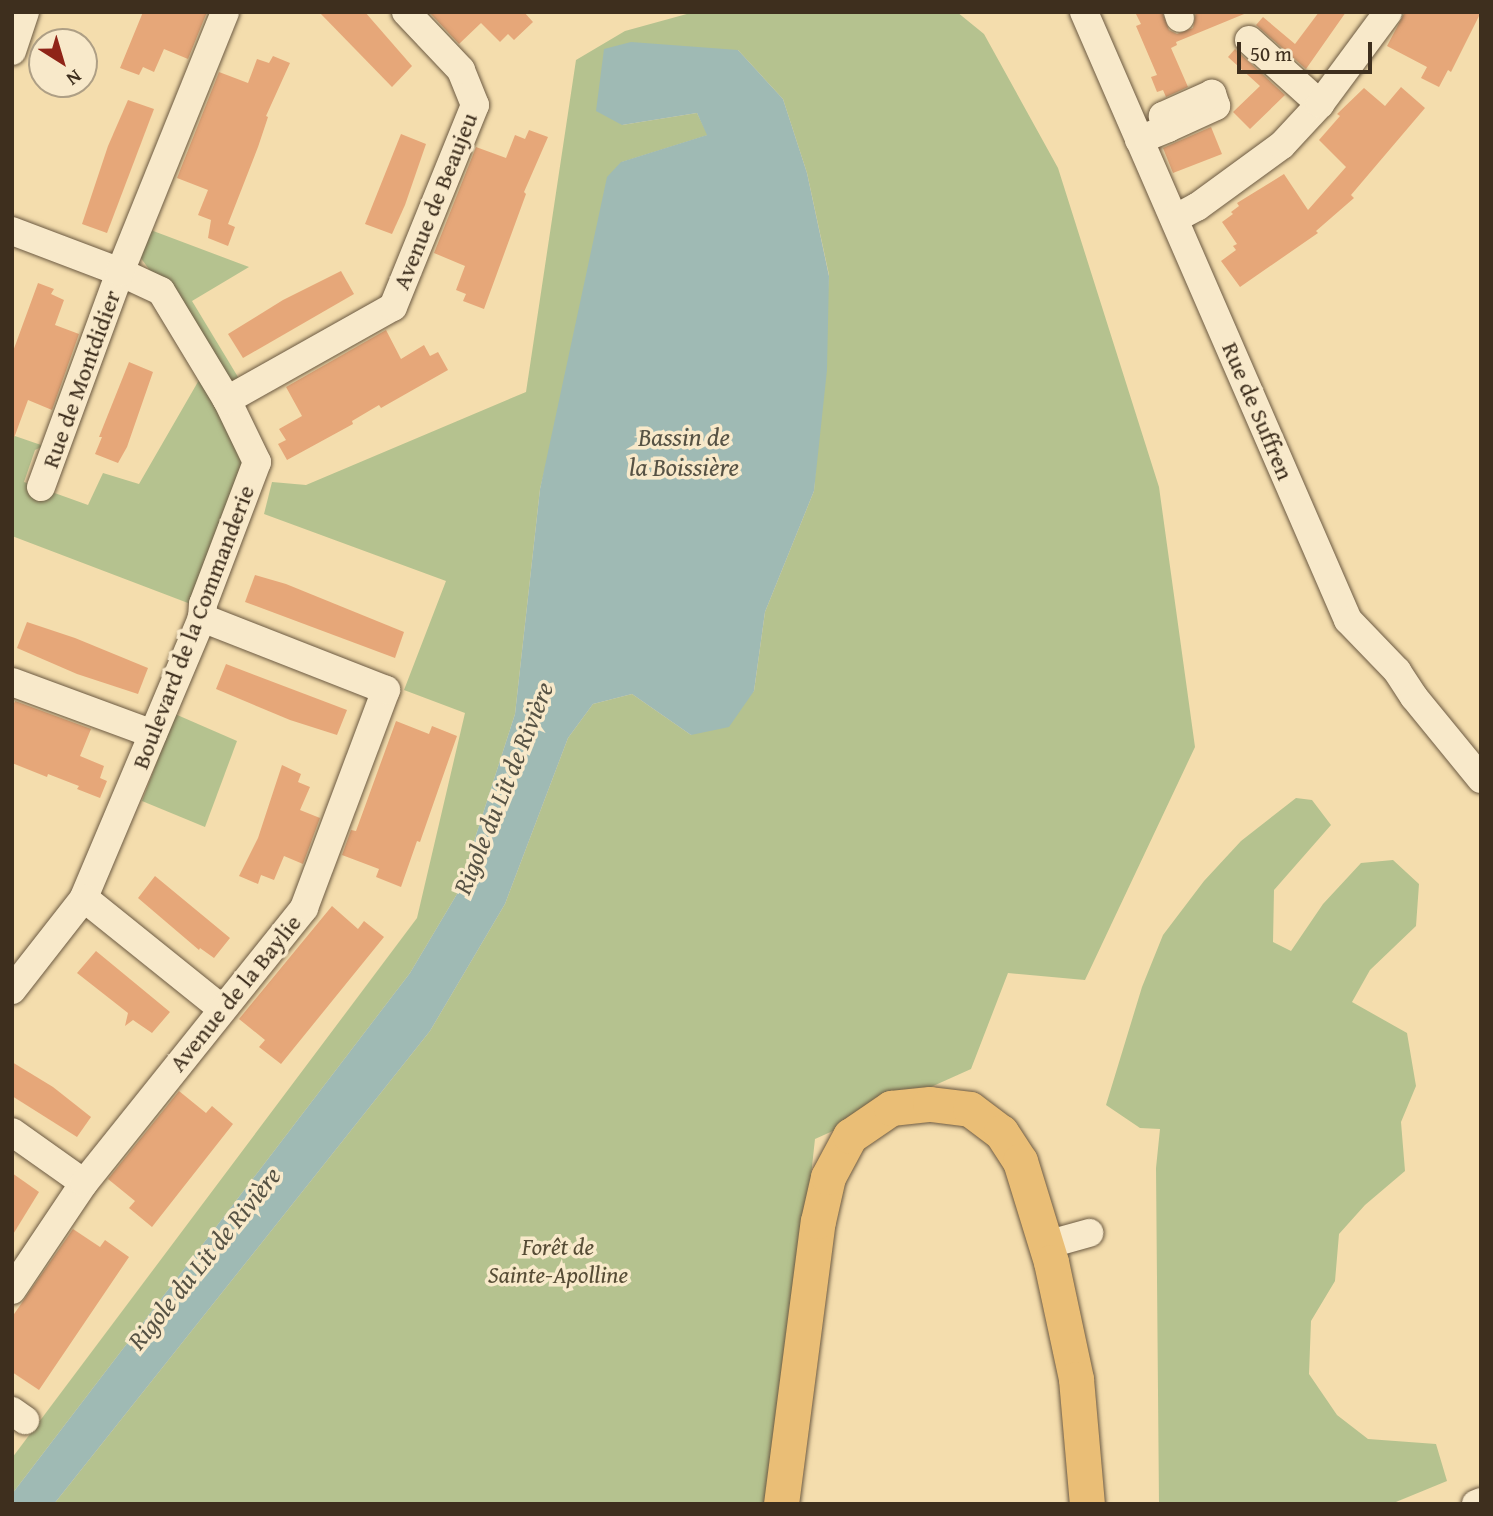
<!DOCTYPE html>
<html>
<head>
<meta charset="utf-8">
<style>
	body { margin:0 }
	#map { position:relative; width:1493px; height:1516px; overflow:hidden; background:#f4ddad; font-family:"Gentium Book Plus",serif }
	div>[style] { position:absolute }
	.green>* { inset:0; background:#b5c28f }
	.water>* { inset:0; background:#9fbab4 }
	.building>* { inset:0; background:#e6a779 }
	.roads { filter:drop-shadow(0 0 2px #6c5a42) drop-shadow(0 0 2px #6c5a42) }
	.minor>* { height:28px; margin:-14px; padding:0 14px; transform-origin:14px; border-radius:14px; background:#f8e9ca }
	.major>* { height:35px; margin:-17.5px; padding:0 17.5px; transform-origin:17.5px; border-radius:17.5px; background:#eabe76 }
	span { translate:-50% -50%; white-space:nowrap; text-align:center; line-height:1.15; -webkit-text-stroke:7px #f8e9ca; paint-order:stroke }
	.street-label { font-size:24px; color:#3e2f1e }
	.park-label { font-size:24px; color:#564c35; font-style:italic }
	.water-label { font-size:26px; color:#565244; font-style:italic }
	.frame { position:absolute; inset:0; border:14px solid #3e2f1e; pointer-events:none }
	.north { position:absolute; left:28px; top:28px; width:70px; height:70px; box-sizing:border-box; background:#f8e9ca; border:2px solid #ae9f85; border-radius:50%; rotate:143deg; font-size:19px; font-weight:700; line-height:28px; text-align:center; color:#3e2f1e }
	.north::after { content:''; display:block; margin:auto; width:24px; height:32px; background:#8f2418; clip-path:polygon(50% 0,100% 100%,50% 72%,0 100%) }
	.scale { position:absolute; left:1237px; top:42px; width:135px; height:32px; box-sizing:border-box; border:4px solid #3e2f1e; border-top:0; padding-left:9px; font-size:21px; line-height:24px; white-space:nowrap; color:#3e2f1e; -webkit-text-stroke:5px #f8e9ca; paint-order:stroke }
</style>
</head>
<body>
<div id="map">
	<div class="green">
		<div style="clip-path:polygon(694px 12px,957px 12px,984px 34px,1058px 168px,1159px 487px,1195px 747px,1085px 980px,1008px 973px,971px 1069px,815px 1139px,775px 1504px,54px 1504px,430px 1031px,505px 904px,568px 738px,593px 704px,632px 694px,691px 735px,754px 691px,765px 612px,814px 491px,829px 275px,807px 173px,783px 99px,738px 50px,622px 125px,697px 113px,708px 135px,622px 162px,540px 489px,515px 714px,457px 894px,410px 973px,12px 1494px,12px 1458px,417px 918px,465px 713px,404px 690px,446px 581px,264px 514px,272px 482px,306px 485px,526px 392px,576px 60px,625px 31px)"></div>
		<div style="clip-path:polygon(148px 229px,249px 267px,192px 301px,241px 382px,231px 380px,140px 257px)"></div>
		<div style="clip-path:polygon(199px 380px,245px 455px,197px 603px,188px 603px,12px 536px,12px 435px,44px 446px,35px 450px,24px 482px,88px 505px,103px 473px,139px 484px)"></div>
		<div style="clip-path:polygon(175px 714px,237px 741px,205px 827px,142px 801px)"></div>
		<div style="clip-path:polygon(1296px 798px,1312px 800px,1331px 825px,1274px 890px,1273px 942px,1291px 951px,1323px 904px,1361px 863px,1393px 860px,1419px 884px,1416px 926px,1370px 970px,1352px 1002px,1407px 1033px,1416px 1086px,1401px 1122px,1405px 1171px,1365px 1205px,1339px 1234px,1335px 1281px,1311px 1321px,1309px 1374px,1337px 1415px,1368px 1439px,1436px 1444px,1447px 1481px,1391px 1504px,1159px 1504px,1156px 1168px,1160px 1129px,1140px 1128px,1106px 1105px,1142px 987px,1163px 935px,1204px 881px,1241px 841px)"></div>
	</div>
	<div class="water">
		<div style="clip-path:polygon(631px 42px,738px 50px,783px 99px,807px 173px,829px 276px,827px 370px,814px 491px,765px 612px,754px 691px,729px 727px,691px 735px,632px 694px,593px 704px,568px 738px,505px 904px,430px 1031px,54px 1504px,12px 1504px,12px 1494px,410px 973px,457px 894px,515px 714px,540px 489px,607px 177px,621px 162px,707px 135px,697px 113px,622px 125px,596px 111px,604px 49px)"></div>
	</div>
	<div class="building">
		<div style="clip-path:polygon(143px 12px,207px 12px,188px 59px,164px 49px,154px 72px,143px 67px,139px 75px,120px 68px)"></div>
		<div style="clip-path:polygon(319px 12px,365px 12px,412px 66px,392px 87px)"></div>
		<div style="clip-path:polygon(429px 12px,524px 12px,533px 22px,514px 40px,508px 34px,500px 42px,481px 23px,459px 44px)"></div>
		<div style="clip-path:polygon(1135px 12px,1162px 12px,1169px 30px,1177px 34px,1193px 28px,1196px 12px,1249px 12px,1176px 42px,1177px 45px,1171px 48px,1188px 87px,1166px 97px,1163px 90px,1157px 92px,1151px 77px,1157px 75px,1136px 26px,1141px 24px)"></div>
		<div style="clip-path:polygon(1319px 12px,1346px 12px,1306px 69px,1256px 25px,1263px 17px,1295px 44px)"></div>
		<div style="clip-path:polygon(1405px 12px,1481px 12px,1451px 72px,1448px 70px,1439px 87px,1421px 78px,1427px 67px,1387px 46px)"></div>
		<div style="clip-path:polygon(1235px 49px,1285px 95px,1250px 129px,1233px 112px,1260px 86px,1228px 57px)"></div>
		<div style="clip-path:polygon(273px 56px,290px 63px,266px 116px,268px 117px,258px 147px,228px 224px,235px 227px,228px 246px,208px 238px,211px 220px,198px 215px,208px 190px,177px 178px,219px 72px,248px 83px,257px 59px,269px 63px)"></div>
		<div style="clip-path:polygon(1401px 87px,1425px 108px,1351px 195px,1354px 198px,1316px 231px,1318px 233px,1240px 287px,1221px 261px,1236px 250px,1233px 246px,1237px 244px,1222px 222px,1233px 214px,1231px 212px,1239px 206px,1237px 203px,1284px 174px,1308px 210px,1346px 167px,1319px 140px,1340px 116px,1337px 114px,1364px 88px,1385px 106px)"></div>
		<div style="clip-path:polygon(128px 100px,154px 109px,107px 233px,82px 224px,108px 146px)"></div>
		<div style="clip-path:polygon(1211px 127px,1222px 154px,1173px 173px,1163px 148px)"></div>
		<div style="clip-path:polygon(529px 130px,548px 137px,524px 192px,526px 194px,484px 309px,463px 301px,466px 294px,456px 290px,465px 266px,434px 253px,476px 147px,506px 158px,515px 135px,525px 139px)"></div>
		<div style="clip-path:polygon(401px 134px,426px 144px,405px 205px,392px 234px,365px 224px)"></div>
		<div style="clip-path:polygon(341px 271px,354px 294px,243px 358px,228px 334px,283px 300px)"></div>
		<div style="clip-path:polygon(38px 283px,54px 289px,51px 294px,64px 300px,55px 325px,79px 334px,52px 410px,28px 400px,14px 438px,12px 354px)"></div>
		<div style="clip-path:polygon(386px 330px,401px 359px,424px 345px,430px 356px,438px 352px,448px 370px,381px 408px,379px 405px,352px 421px,353px 424px,287px 460px,278px 444px,286px 440px,279px 429px,302px 416px,286px 387px)"></div>
		<div style="clip-path:polygon(129px 362px,153px 372px,127px 447px,118px 463px,95px 454px,102px 437px,99px 437px)"></div>
		<div style="clip-path:polygon(255px 575px,286px 584px,404px 632px,395px 658px,245px 602px)"></div>
		<div style="clip-path:polygon(27px 622px,75px 638px,148px 668px,138px 694px,77px 674px,17px 648px)"></div>
		<div style="clip-path:polygon(226px 664px,347px 710px,337px 735px,290px 720px,216px 689px)"></div>
		<div style="clip-path:polygon(15px 701px,91px 729px,80px 756px,104px 766px,100px 778px,107px 781px,100px 798px,77px 789px,79px 786px,48px 774px,47px 777px,12px 763px,12px 708px)"></div>
		<div style="clip-path:polygon(396px 721px,429px 734px,432px 726px,457px 736px,420px 842px,417px 841px,401px 887px,376px 877px,379px 869px,342px 855px,351px 830px,356px 831px)"></div>
		<div style="clip-path:polygon(282px 765px,301px 774px,298px 782px,310px 787px,300px 810px,320px 818px,303px 864px,284px 856px,274px 880px,261px 875px,258px 884px,239px 876px,258px 838px)"></div>
		<div style="clip-path:polygon(155px 876px,230px 938px,214px 958px,200px 948px,199px 950px,138px 898px)"></div>
		<div style="clip-path:polygon(332px 906px,358px 929px,364px 921px,384px 937px,281px 1064px,259px 1047px,265px 1040px,239px 1019px)"></div>
		<div style="clip-path:polygon(96px 951px,170px 1012px,152px 1033px,133px 1020px,125px 1026px,128px 1013px,77px 973px)"></div>
		<div style="clip-path:polygon(12px 1062px,53px 1087px,91px 1117px,77px 1137px,12px 1096px)"></div>
		<div style="clip-path:polygon(179px 1091px,206px 1113px,212px 1106px,233px 1124px,152px 1227px,129px 1208px,135px 1201px,108px 1179px)"></div>
		<div style="clip-path:polygon(12px 1173px,39px 1192px,12px 1236px)"></div>
		<div style="clip-path:polygon(73px 1229px,100px 1247px,105px 1240px,129px 1257px,39px 1390px,12px 1372px,12px 1317px)"></div>
	</div>
	<div class="roads">
		<div class="minor">
			<div style="left:1084px;top:12px;width:663px;rotate:66.53deg"></div>
			<div style="left:1348px;top:620px;width:71px;rotate:46.1deg"></div>
			<div style="left:1397px;top:671px;width:31px;rotate:57deg"></div>
			<div style="left:1414px;top:697px;width:106px;rotate:50.7deg"></div>
			<div style="left:1178px;top:12px;width:6px;rotate:72deg"></div>
			<div style="left:1249px;top:40px;width:96px;rotate:42deg"></div>
			<div style="left:12px;top:51px;width:41px;rotate:-71.6deg"></div>
			<div style="left:1139px;top:140px;width:31px;rotate:-22deg"></div>
			<div style="left:1168px;top:128px;width:53px;rotate:-24.6deg"></div>
			<div style="left:1216px;top:106px;width:13px;rotate:-108deg"></div>
			<div style="left:1212px;top:94px;width:54px;rotate:155.8deg"></div>
			<div style="left:1163px;top:116px;width:13px;rotate:67deg"></div>
			<div style="left:1176px;top:218px;width:24px;rotate:-28deg"></div>
			<div style="left:1197px;top:207px;width:105px;rotate:-36.1deg"></div>
			<div style="left:1282px;top:145px;width:56px;rotate:-47.2deg"></div>
			<div style="left:1320px;top:104px;width:114px;rotate:-53.5deg"></div>
			<div style="left:12px;top:231px;width:116px;rotate:20.8deg"></div>
			<div style="left:120px;top:272px;width:45px;rotate:24.9deg"></div>
			<div style="left:161px;top:291px;width:127px;rotate:58.8deg"></div>
			<div style="left:227px;top:400px;width:69px;rotate:64.2deg"></div>
			<div style="left:257px;top:462px;width:152px;rotate:110.8deg"></div>
			<div style="left:203px;top:604px;width:14px;rotate:94deg"></div>
			<div style="left:202px;top:618px;width:304px;rotate:112.9deg"></div>
			<div style="left:84px;top:898px;width:117px;rotate:128deg"></div>
			<div style="left:227px;top:400px;width:190px;rotate:-29.3deg"></div>
			<div style="left:393px;top:307px;width:218px;rotate:-67.9deg"></div>
			<div style="left:475px;top:105px;width:38px;rotate:-112deg"></div>
			<div style="left:461px;top:70px;width:80px;rotate:-133.5deg"></div>
			<div style="left:41px;top:487px;width:229px;rotate:-69.8deg"></div>
			<div style="left:120px;top:272px;width:280px;rotate:-68deg"></div>
			<div style="left:12px;top:682px;width:150px;rotate:20.2deg"></div>
			<div style="left:84px;top:898px;width:177px;rotate:38.8deg"></div>
			<div style="left:12px;top:1132px;width:88px;rotate:35.3deg"></div>
			<div style="left:1046px;top:1245px;width:45px;rotate:-15.6deg"></div>
			<div style="left:12px;top:1290px;width:129px;rotate:-56.1deg"></div>
			<div style="left:84px;top:1183px;width:352px;rotate:-51.3deg"></div>
			<div style="left:304px;top:908px;width:233px;rotate:-69.4deg"></div>
			<div style="left:386px;top:690px;width:198px;rotate:-158.6deg"></div>
			<div style="left:12px;top:1411px;width:16px;rotate:35deg"></div>
			<div style="left:1476px;top:1504px;width:5px;rotate:-22deg"></div>
		</div>
		<div class="major">
			<div style="left:781px;top:1504px;width:285px;rotate:-82.6deg"></div>
			<div style="left:818px;top:1221px;width:45px;rotate:-77.2deg"></div>
			<div style="left:828px;top:1177px;width:47px;rotate:-61.8deg"></div>
			<div style="left:850px;top:1136px;width:50px;rotate:-34.3deg"></div>
			<div style="left:891px;top:1108px;width:39px;rotate:-6deg"></div>
			<div style="left:930px;top:1104px;width:40px;rotate:7.1deg"></div>
			<div style="left:970px;top:1109px;width:39px;rotate:37deg"></div>
			<div style="left:1001px;top:1132px;width:35px;rotate:57deg"></div>
			<div style="left:1020px;top:1161px;width:106px;rotate:72.9deg"></div>
			<div style="left:1051px;top:1262px;width:120px;rotate:77.9deg"></div>
			<div style="left:1076px;top:1379px;width:125px;rotate:85deg"></div>
		</div>
	</div>
	<div class="street-label">
		<span style="left:435px;top:201px;rotate:-68deg">Avenue de Beaujeu</span>
		<span style="left:81px;top:379px;rotate:-70deg">Rue de Montdidier</span>
		<span style="left:1258px;top:411px;rotate:67deg">Rue de Suffren</span>
		<span style="left:193px;top:627px;rotate:-69deg">Boulevard de la Commanderie</span>
		<span style="left:235px;top:993px;rotate:-51deg">Avenue de la Baylie</span>
	</div>
	<div class="park-label">
		<span style="left:558px;top:1261px">Forêt de<br>Sainte-Apolline</span>
	</div>
	<div class="water-label">
		<span style="left:684px;top:452px">Bassin de<br>la Boissière</span>
		<span style="left:503px;top:788px;rotate:-68deg">Rigole du Lit de Rivière</span>
		<span style="left:204px;top:1258px;rotate:-51deg">Rigole du Lit de Rivière</span>
	</div>
	<div class="frame"></div>
	<div class="north">N</div>
	<div class="scale">50 m</div>
</div>
</body>
</html>
